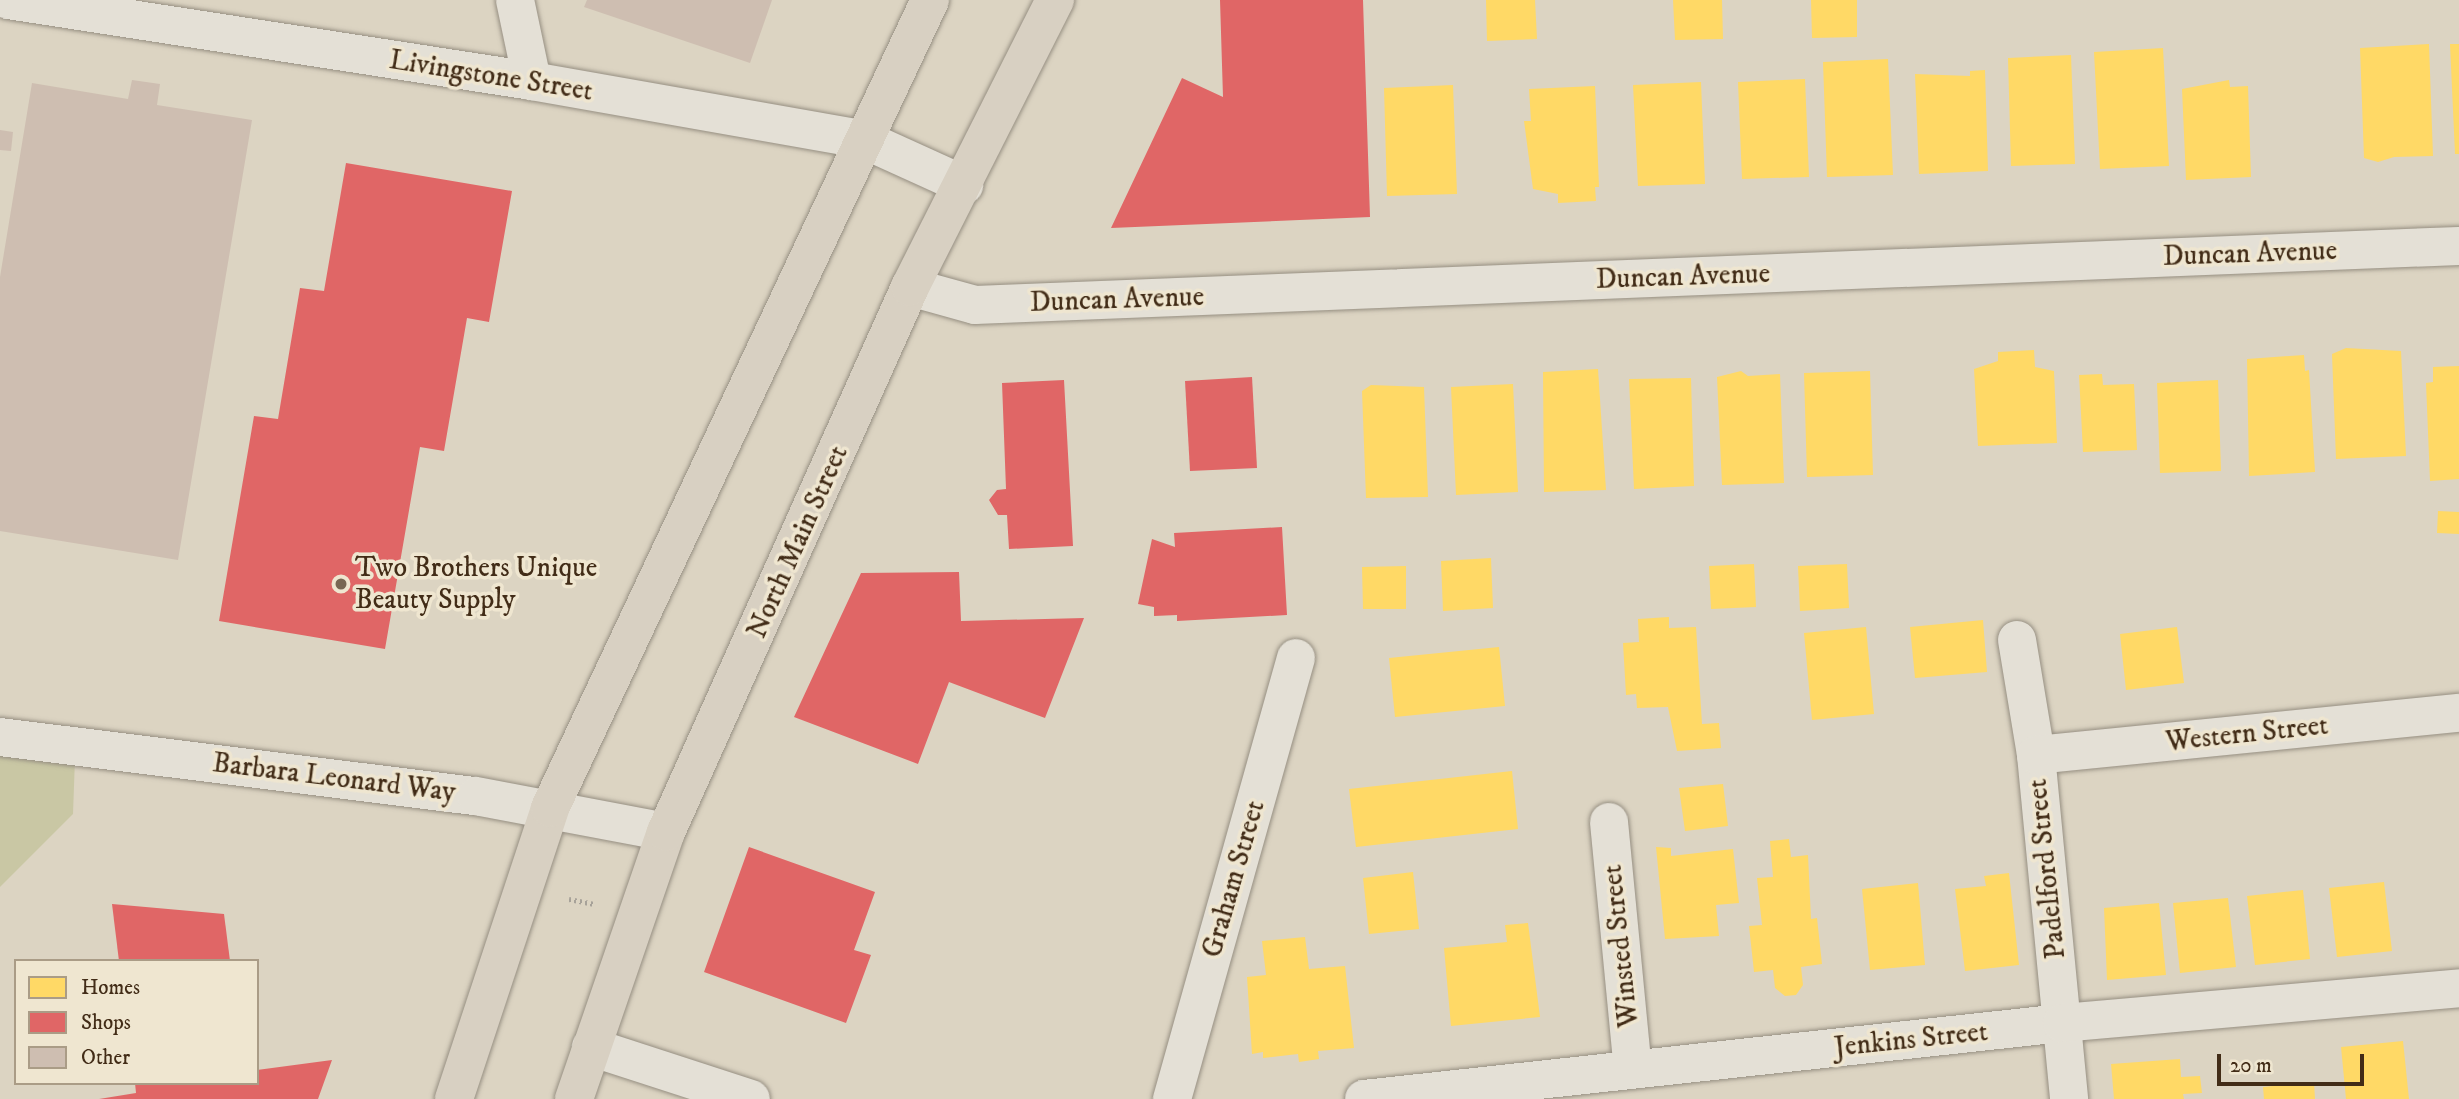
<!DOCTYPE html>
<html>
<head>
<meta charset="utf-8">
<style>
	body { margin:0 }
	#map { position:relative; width:2459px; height:1099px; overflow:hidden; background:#dcd4c2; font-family:"IM FELL DW Pica",serif }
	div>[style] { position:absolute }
	.green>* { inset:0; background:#c9c7a4 }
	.homes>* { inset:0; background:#ffd966 }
	.shops>* { inset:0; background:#e06666 }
	.building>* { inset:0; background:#cebeb1 }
	.path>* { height:4.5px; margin-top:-2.25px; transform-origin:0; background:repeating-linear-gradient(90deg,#a7a299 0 2px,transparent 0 5.5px) }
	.roads { filter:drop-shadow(0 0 2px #968f82) drop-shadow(0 0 2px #968f82) }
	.minor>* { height:38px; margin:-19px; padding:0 19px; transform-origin:19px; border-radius:19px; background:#e4e0d6 }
	.primary>* { height:38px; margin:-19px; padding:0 19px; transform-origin:19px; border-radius:19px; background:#d8d0c2 }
	.dots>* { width:19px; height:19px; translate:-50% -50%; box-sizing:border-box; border:4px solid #efe6d0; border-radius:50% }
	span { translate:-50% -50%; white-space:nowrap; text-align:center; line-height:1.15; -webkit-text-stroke:7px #efe6d0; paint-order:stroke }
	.street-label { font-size:28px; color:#422c17 }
	.poi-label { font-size:28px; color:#422c17 }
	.left { translate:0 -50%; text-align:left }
	.legend { position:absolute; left:14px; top:959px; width:245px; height:126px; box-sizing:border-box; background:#efe6d0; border:2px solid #aa9c86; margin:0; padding:9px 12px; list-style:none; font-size:21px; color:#422c17 }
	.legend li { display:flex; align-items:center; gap:14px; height:35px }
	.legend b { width:35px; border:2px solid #aa9c86 }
	.scale { position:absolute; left:2217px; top:1054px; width:147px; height:32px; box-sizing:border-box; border:4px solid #422c17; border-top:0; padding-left:9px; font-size:21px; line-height:24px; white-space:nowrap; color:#422c17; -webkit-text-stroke:5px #efe6d0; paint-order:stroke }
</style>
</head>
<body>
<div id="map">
	<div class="green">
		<div style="clip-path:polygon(0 747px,75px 758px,73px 814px,0 887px)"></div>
	</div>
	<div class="homes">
		<div style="clip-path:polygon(1486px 0,1535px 0,1537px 39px,1487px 41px)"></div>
		<div style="clip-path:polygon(1673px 0,1722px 0,1723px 39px,1675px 40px)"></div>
		<div style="clip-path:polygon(1811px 0,1857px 0,1857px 37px,1812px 38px)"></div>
		<div style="clip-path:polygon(2429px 44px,2433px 156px,2394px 157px,2378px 162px,2364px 158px,2360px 48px)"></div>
		<div style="clip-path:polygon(2450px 44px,2459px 44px,2459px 154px,2455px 154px)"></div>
		<div style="clip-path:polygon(2163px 48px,2169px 166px,2100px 169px,2094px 52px)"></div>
		<div style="clip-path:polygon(2071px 55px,2075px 164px,2011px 166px,2008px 58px)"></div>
		<div style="clip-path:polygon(1888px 59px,1893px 175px,1827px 177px,1823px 62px)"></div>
		<div style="clip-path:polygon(1985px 70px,1988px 171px,1919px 174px,1915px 74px,1970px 76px,1970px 71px)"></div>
		<div style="clip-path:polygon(1805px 79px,1809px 177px,1742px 179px,1738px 82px)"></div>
		<div style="clip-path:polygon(2229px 80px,2230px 87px,2248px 86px,2251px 177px,2186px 180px,2182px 89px)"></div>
		<div style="clip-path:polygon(1701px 82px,1705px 184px,1638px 186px,1633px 85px)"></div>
		<div style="clip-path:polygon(1453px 85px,1457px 194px,1387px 196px,1384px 88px)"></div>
		<div style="clip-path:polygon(1595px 86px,1599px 187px,1595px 187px,1596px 201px,1558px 203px,1558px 194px,1533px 189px,1524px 121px,1531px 121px,1529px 89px)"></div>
		<div style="clip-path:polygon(2346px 348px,2401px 351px,2406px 456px,2336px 459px,2332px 354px)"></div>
		<div style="clip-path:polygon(2034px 350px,2035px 367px,2054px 371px,2057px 443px,1978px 446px,1974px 369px,1998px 361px,1998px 352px)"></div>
		<div style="clip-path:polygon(2304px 355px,2305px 371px,2309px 370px,2315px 472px,2249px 476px,2247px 359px)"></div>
		<div style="clip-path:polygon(2459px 366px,2459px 479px,2430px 481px,2426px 383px,2433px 382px,2433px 367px)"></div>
		<div style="clip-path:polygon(1598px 369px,1606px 490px,1544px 492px,1543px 372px)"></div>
		<div style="clip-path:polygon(1741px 371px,1748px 376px,1780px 374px,1784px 483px,1722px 485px,1717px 377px)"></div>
		<div style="clip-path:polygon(1870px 371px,1873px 475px,1807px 477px,1804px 373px)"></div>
		<div style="clip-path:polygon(2102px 374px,2103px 385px,2134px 384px,2137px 450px,2083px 452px,2079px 375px)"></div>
		<div style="clip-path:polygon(1691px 378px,1694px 486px,1634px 489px,1629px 379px)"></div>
		<div style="clip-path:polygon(2218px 380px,2221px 471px,2160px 473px,2157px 383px)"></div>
		<div style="clip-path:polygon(1513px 384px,1518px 492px,1456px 495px,1451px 387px)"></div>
		<div style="clip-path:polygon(1371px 385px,1424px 387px,1428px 497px,1366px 498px,1362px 391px)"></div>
		<div style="clip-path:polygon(2438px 511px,2459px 512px,2459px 534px,2437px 533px)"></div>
		<div style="clip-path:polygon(1491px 558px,1493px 608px,1443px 611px,1441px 561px)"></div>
		<div style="clip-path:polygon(1754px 564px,1756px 607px,1711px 609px,1709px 566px)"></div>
		<div style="clip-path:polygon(1847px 564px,1849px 608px,1800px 611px,1798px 566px)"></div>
		<div style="clip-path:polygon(1406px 566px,1406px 609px,1363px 609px,1362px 567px)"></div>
		<div style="clip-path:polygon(1669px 617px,1669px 628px,1696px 627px,1702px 724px,1719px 723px,1721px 748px,1677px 751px,1668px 707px,1637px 708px,1636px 694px,1626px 695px,1623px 643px,1639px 642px,1638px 619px)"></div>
		<div style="clip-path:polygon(1983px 620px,1987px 672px,1915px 678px,1910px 627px)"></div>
		<div style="clip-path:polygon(1866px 627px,1874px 714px,1812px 720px,1804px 633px)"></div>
		<div style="clip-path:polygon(2177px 627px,2184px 683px,2126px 690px,2120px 634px)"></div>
		<div style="clip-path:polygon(1499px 647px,1505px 706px,1395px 717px,1389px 658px)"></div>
		<div style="clip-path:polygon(1512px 771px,1518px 829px,1356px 847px,1349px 789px)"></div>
		<div style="clip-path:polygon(1723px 784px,1728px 826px,1685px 831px,1679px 788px)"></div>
		<div style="clip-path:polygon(1789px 839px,1791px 857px,1808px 855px,1811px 919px,1817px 918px,1822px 964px,1801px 967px,1803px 985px,1796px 995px,1785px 996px,1775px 988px,1773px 970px,1754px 972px,1749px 926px,1762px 925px,1757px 878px,1773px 877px,1770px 841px)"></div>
		<div style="clip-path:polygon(1656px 847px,1671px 848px,1671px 856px,1733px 849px,1739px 903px,1716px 905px,1719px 936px,1665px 939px)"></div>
		<div style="clip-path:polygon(1413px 872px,1419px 929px,1369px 934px,1363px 878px)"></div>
		<div style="clip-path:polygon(2009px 873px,2019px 965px,1965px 971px,1955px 889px,1986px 886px,1984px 876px)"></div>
		<div style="clip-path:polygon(2384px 882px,2392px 951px,2337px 957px,2329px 888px)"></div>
		<div style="clip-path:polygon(1918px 883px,1925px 965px,1870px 970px,1862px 889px)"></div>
		<div style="clip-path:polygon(2303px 890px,2310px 959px,2255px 965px,2247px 896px)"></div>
		<div style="clip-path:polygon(2228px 898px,2236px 967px,2180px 973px,2173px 903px)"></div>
		<div style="clip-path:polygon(2159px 903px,2166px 975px,2107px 980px,2104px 908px)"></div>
		<div style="clip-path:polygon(1528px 923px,1540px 1017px,1451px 1026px,1444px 948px,1507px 942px,1505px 925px)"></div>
		<div style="clip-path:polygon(1305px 937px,1309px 969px,1345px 966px,1354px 1048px,1318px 1051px,1319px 1059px,1299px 1062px,1298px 1054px,1263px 1058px,1263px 1052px,1252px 1054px,1247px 977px,1266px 975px,1262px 941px)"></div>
		<div style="clip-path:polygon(2403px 1041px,2409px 1099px,2346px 1099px,2341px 1047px)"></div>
		<div style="clip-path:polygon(2180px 1059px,2181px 1077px,2200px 1076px,2202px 1093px,2183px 1094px,2184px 1099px,2114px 1099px,2111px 1064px)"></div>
		<div style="clip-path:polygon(2314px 1082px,2315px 1099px,2264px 1099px,2263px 1087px)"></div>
	</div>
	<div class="shops">
		<div style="clip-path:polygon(1220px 0,1363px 0,1370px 217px,1111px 228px,1182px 78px,1223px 97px)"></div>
		<div style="clip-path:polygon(346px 163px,512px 191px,489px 322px,467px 318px,444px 451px,420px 447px,385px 649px,219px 621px,254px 416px,278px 419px,300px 288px,324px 291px)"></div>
		<div style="clip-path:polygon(1252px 377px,1257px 468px,1190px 471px,1185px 381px)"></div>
		<div style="clip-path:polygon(1064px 380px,1073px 546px,1009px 549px,1007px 515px,998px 515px,989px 500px,997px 490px,1006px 489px,1002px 383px)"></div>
		<div style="clip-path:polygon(1282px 527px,1287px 615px,1177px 621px,1177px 615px,1154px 616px,1154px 607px,1138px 604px,1152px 539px,1175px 547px,1174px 533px)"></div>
		<div style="clip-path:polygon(959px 572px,961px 621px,1084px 618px,1045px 718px,949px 682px,918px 764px,794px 717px,861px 573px)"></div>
		<div style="clip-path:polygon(749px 847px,875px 892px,854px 950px,871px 955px,846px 1023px,704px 972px)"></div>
		<div style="clip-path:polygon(112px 904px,224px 914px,230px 961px,119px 961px)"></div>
		<div style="clip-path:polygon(332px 1060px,318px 1099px,99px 1099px,136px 1093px,135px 1083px,257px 1083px,257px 1070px)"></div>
	</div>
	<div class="building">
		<div style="clip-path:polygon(587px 0,772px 0,750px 63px,584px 7px)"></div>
		<div style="clip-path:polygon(132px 80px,160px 84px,157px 105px,252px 120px,178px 560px,0 531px,0 277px,32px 83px,128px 99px)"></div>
		<div style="clip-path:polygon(0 130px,13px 132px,11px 151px,0 150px)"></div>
	</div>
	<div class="path">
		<div style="left:569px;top:899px;width:26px;rotate:11deg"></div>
	</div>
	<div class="roads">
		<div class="minor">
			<div style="left:8px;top:0;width:530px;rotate:8.79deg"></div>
			<div style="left:532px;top:81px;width:338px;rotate:10deg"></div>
			<div style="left:865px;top:140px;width:109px;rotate:24.4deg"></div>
			<div style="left:515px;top:0;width:83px;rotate:78.1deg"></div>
			<div style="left:910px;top:287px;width:67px;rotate:15.5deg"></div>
			<div style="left:975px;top:305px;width:1485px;rotate:-2.28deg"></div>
			<div style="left:2017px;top:640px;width:117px;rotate:80.6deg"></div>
			<div style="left:2036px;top:755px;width:346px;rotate:84.5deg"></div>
			<div style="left:0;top:737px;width:480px;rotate:7.1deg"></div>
			<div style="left:476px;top:796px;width:193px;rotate:10.7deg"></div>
			<div style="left:2036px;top:755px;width:425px;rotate:-5.7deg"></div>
			<div style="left:1609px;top:822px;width:248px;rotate:84.5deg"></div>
			<div style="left:591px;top:1047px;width:168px;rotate:18deg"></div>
			<div style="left:1172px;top:1099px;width:458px;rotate:-74.3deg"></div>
			<div style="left:1364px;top:1099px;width:702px;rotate:-6.21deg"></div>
			<div style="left:2062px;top:1023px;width:399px;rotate:-5deg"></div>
		</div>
		<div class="primary">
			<div style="left:454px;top:1099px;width:306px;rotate:-71.7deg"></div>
			<div style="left:550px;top:808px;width:893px;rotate:-64.81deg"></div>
			<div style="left:574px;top:1099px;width:282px;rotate:-71deg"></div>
			<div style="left:666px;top:832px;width:597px;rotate:-65.88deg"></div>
			<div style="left:910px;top:287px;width:322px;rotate:-63.2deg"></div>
		</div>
	</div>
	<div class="dots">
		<div style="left:341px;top:584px;background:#786753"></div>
	</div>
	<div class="street-label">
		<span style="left:491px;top:76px;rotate:9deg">Livingstone Street</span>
		<span style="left:2250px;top:254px;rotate:-2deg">Duncan Avenue</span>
		<span style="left:1683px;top:277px;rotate:-2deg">Duncan Avenue</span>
		<span style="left:1117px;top:300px;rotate:-2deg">Duncan Avenue</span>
		<span style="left:798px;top:542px;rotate:-66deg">North Main Street</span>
		<span style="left:2247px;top:734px;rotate:-6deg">Western Street</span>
		<span style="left:334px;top:778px;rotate:7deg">Barbara Leonard Way</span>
		<span style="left:2047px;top:869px;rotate:-96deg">Padelford Street</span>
		<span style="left:1234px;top:879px;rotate:-74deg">Graham Street</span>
		<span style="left:1621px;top:946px;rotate:-96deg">Winsted Street</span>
		<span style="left:1911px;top:1040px;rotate:-6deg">Jenkins Street</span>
	</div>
	<div class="poi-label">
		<span class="left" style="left:355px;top:584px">Two Brothers Unique<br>Beauty Supply</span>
	</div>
	<ul class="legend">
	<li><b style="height:19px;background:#ffd966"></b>Homes</li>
	<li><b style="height:19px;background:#e06666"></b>Shops</li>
	<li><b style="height:19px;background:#cebeb1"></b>Other</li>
	</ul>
	<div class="scale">20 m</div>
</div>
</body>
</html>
